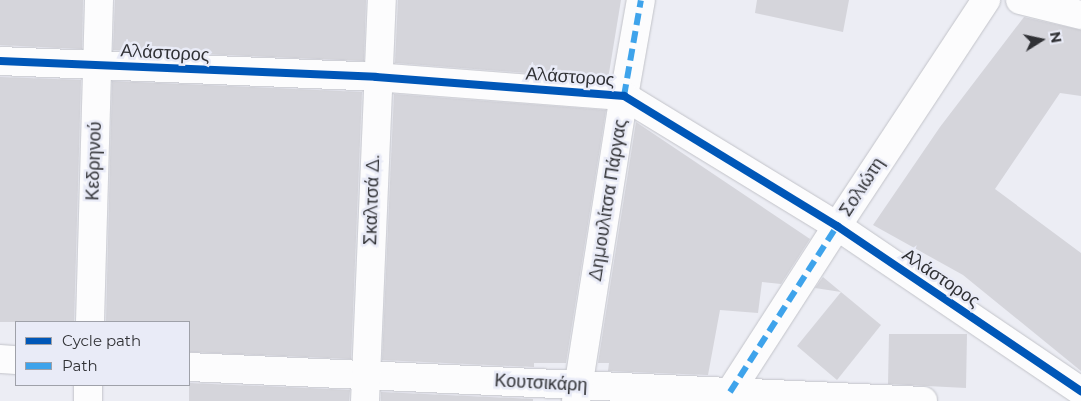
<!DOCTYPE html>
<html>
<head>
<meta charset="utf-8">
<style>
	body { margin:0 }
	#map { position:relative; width:1081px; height:401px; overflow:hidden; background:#ecedf4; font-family:Montserrat,sans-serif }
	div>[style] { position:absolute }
	.building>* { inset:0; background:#d5d5db }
	.roads { filter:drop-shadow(0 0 1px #c2c3c9) drop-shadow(0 0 1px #c2c3c9) }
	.pedestrian>* { height:28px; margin:-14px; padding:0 14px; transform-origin:14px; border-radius:14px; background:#fcfcfd }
	.minor>* { height:28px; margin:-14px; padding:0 14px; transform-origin:14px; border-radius:14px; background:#fcfcfd }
	.tertiary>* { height:28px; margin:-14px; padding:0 14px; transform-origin:14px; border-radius:14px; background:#fcfcfd }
	.quiet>* { height:6px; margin-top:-3px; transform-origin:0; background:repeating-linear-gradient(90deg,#3ea3eb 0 12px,transparent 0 18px) }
	.cycleway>* { height:8px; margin:-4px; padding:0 4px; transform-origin:4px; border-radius:4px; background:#0057b8 }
	span { translate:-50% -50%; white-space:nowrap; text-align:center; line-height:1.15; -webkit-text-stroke:5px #e9ebf7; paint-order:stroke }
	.street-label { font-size:18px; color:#303135 }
	.legend { position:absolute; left:15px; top:321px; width:175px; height:65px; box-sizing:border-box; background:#e9ebf7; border:1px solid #9fa1a9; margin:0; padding:6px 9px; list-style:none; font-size:15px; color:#303135 }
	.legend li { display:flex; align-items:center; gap:10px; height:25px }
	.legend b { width:25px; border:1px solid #9fa1a9 }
	.north { position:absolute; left:1016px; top:15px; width:50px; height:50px; -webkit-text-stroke:4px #e9ebf7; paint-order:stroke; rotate:80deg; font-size:14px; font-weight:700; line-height:20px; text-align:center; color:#303135 }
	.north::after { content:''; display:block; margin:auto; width:18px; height:22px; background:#303135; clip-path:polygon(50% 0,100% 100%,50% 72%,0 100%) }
</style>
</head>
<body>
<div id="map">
	<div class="building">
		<div style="clip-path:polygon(0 0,83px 0,82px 49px,0 45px)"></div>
		<div style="clip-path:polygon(115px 0,366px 0,364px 61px,113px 50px)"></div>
		<div style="clip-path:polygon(398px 0,621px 0,608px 79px,395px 63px)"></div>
		<div style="clip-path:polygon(757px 0,849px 0,843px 32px,755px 13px)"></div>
		<div style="clip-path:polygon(1024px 17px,1081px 30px,1081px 96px,1060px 93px,995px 189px,1081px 253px,1081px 371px,963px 275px,873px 225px,940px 127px)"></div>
		<div style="clip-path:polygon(0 77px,81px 80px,74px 322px,0 322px)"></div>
		<div style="clip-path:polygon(112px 81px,362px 92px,351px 359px,189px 352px,189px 322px,106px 322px)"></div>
		<div style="clip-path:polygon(394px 94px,606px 110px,566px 363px,534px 363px,534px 367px,382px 360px)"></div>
		<div style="clip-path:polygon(636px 122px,810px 239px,781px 284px,762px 282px,758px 313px,720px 310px,708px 375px,608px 371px,609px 363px,598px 363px)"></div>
		<div style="clip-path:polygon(823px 277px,841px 292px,815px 288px)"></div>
		<div style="clip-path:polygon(841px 292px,881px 325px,837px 380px,797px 346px)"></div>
		<div style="clip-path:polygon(889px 334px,967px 334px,966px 388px,888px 384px)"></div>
		<div style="clip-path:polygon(189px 383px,350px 390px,349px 401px,189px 401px)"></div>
		<div style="clip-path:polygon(381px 392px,533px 399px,533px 401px,381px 401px)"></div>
	</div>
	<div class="roads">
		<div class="pedestrian">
			<div style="left:624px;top:96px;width:97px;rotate:-80deg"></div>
			<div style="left:730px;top:392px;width:197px;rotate:-57.2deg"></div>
		</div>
		<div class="minor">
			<div style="left:0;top:61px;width:376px;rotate:2.4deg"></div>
			<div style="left:376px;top:77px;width:249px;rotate:4.4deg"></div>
			<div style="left:624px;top:96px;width:250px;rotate:31.4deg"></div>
			<div style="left:837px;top:226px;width:295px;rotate:34.1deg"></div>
			<div style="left:837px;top:226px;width:271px;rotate:-56.6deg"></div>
			<div style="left:0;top:359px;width:16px;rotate:4deg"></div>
			<div style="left:189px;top:367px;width:735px;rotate:2.65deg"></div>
			<div style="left:365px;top:401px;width:401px;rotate:-87.6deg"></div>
			<div style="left:576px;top:401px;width:309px;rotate:-81.1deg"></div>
		</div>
		<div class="tertiary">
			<div style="left:1020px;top:0;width:63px;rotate:13.8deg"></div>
			<div style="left:90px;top:322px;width:322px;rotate:-88.4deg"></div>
			<div style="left:88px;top:401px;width:16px;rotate:-90deg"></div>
		</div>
	</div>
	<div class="quiet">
		<div style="left:624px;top:96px;width:97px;rotate:-80deg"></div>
		<div style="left:730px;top:392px;width:197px;rotate:-57.2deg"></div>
	</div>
	<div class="cycleway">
		<div style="left:0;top:61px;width:376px;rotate:2.4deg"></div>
		<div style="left:376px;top:77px;width:249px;rotate:4.4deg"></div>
		<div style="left:624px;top:96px;width:250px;rotate:31.4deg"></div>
		<div style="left:837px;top:226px;width:295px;rotate:34.1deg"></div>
	</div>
	<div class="street-label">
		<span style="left:165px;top:53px;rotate:3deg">Αλάστορος</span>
		<span style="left:570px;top:77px;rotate:4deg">Αλάστορος</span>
		<span style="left:94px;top:161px;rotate:-88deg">Κεδρηνού</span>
		<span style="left:862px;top:187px;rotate:-57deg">Σολιώτη</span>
		<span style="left:372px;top:200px;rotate:-88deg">Σκαλτσά Δ.</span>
		<span style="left:608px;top:200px;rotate:-81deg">Δημουλίτσα Πάργας</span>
		<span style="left:941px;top:278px;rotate:34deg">Αλάστορος</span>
		<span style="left:541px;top:383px;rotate:3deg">Κουτσικάρη</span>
	</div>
	<ul class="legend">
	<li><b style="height:6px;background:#0057b8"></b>Cycle path</li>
	<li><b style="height:6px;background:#3ea3eb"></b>Path</li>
	</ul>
	<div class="north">N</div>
</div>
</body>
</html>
